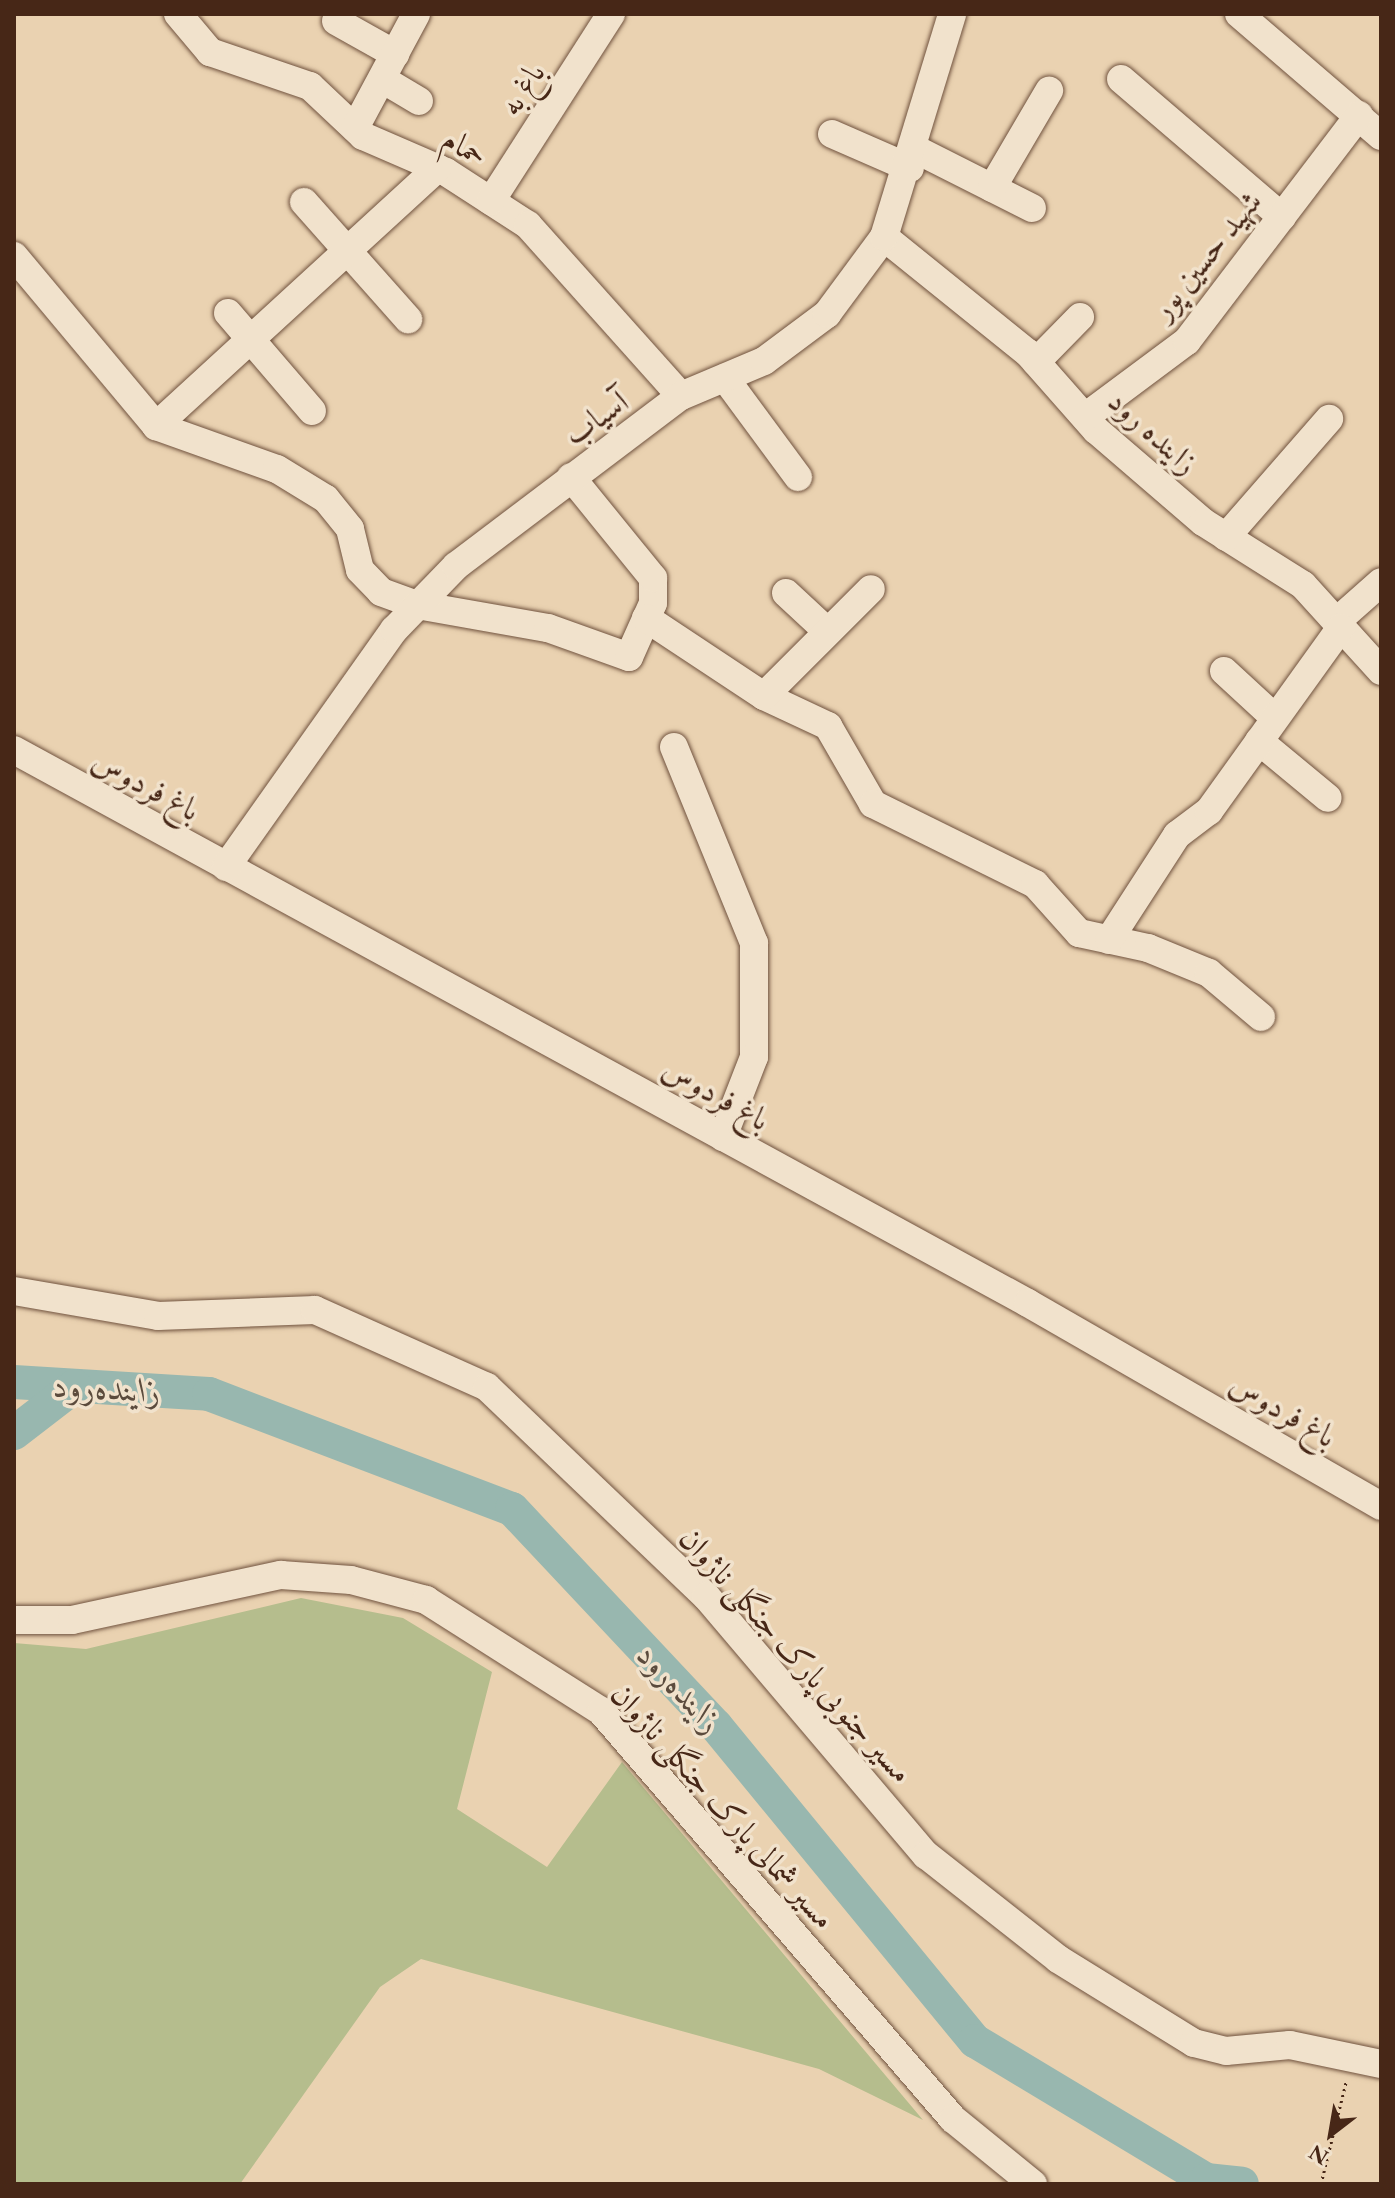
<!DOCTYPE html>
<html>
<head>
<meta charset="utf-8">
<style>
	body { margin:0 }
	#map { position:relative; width:1395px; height:2198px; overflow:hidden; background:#ead2b1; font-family:"EB Garamond",Amiri,serif }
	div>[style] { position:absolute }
	.green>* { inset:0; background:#b5bd8d }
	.river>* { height:34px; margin:-17px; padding:0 17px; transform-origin:17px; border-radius:17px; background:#98b7af }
	.path>* { height:3px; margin-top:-1.5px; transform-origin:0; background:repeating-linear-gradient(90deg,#472717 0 2px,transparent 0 6px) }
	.roads { filter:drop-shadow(0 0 2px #70523e) drop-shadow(0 0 2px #70523e) }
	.minor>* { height:28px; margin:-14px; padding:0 14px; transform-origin:14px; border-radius:14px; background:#f1e2cc }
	span { translate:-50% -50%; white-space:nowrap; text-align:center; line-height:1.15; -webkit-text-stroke:7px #f1e2cc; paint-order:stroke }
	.street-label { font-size:32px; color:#472717 }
	.water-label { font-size:34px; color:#5b4b3d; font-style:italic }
	.frame { position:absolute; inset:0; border:16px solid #472717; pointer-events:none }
	.north { position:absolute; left:1291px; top:2094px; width:80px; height:80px; -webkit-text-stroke:6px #f1e2cc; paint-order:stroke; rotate:211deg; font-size:22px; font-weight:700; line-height:32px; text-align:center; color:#472717 }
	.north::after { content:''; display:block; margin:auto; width:28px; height:36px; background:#472717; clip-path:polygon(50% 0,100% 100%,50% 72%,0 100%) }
</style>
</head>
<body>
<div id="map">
	<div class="green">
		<div style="clip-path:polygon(301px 1598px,403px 1618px,492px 1672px,457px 1809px,547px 1867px,622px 1762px,923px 2120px,819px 2069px,421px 1959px,380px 1987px,240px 2184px,14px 2184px,14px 1643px,86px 1649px)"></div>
	</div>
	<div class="river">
		<div style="left:14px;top:1382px;width:195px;rotate:3.5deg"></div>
		<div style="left:209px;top:1394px;width:324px;rotate:20.8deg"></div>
		<div style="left:512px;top:1509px;width:298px;rotate:46.8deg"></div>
		<div style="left:716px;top:1726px;width:408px;rotate:50.6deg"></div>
		<div style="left:975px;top:2041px;width:270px;rotate:31deg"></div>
		<div style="left:1206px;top:2180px;width:36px;rotate:6deg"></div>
		<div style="left:14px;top:1433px;width:77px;rotate:-37.6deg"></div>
	</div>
	<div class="path">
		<div style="left:1321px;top:2184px;width:105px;rotate:-76.2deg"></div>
	</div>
	<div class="roads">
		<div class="minor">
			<div style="left:178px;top:14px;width:50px;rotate:49.9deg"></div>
			<div style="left:210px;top:52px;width:106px;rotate:18.8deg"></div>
			<div style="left:310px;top:86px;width:73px;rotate:43.3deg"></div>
			<div style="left:363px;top:136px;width:90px;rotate:23.4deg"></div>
			<div style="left:446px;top:172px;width:98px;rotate:32.9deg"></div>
			<div style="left:528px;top:225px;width:229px;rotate:48.2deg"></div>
			<div style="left:1239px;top:14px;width:187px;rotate:40.7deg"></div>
			<div style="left:336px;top:21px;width:68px;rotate:29.2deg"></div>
			<div style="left:382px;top:79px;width:43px;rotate:30.7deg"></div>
			<div style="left:1121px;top:79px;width:212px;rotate:40.6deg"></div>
			<div style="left:355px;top:128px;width:129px;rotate:-61.8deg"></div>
			<div style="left:832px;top:134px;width:85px;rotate:23.6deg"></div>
			<div style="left:915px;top:149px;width:131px;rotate:26.8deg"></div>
			<div style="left:992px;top:188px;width:113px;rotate:-59.6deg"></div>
			<div style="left:491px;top:201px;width:222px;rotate:-57.3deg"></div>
			<div style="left:304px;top:202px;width:157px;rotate:48.4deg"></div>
			<div style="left:884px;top:237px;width:185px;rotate:38.9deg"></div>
			<div style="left:1028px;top:353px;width:103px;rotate:48.6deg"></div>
			<div style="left:1096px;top:430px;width:141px;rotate:40.7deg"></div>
			<div style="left:1203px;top:522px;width:118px;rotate:32.2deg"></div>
			<div style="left:1303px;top:585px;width:116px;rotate:47.8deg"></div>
			<div style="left:14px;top:256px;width:222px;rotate:50.1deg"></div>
			<div style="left:156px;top:426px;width:128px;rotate:19.6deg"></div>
			<div style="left:277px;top:469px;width:57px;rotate:31.5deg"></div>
			<div style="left:326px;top:499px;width:38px;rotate:51deg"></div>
			<div style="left:350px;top:529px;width:42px;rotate:76.3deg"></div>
			<div style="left:360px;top:570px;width:30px;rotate:46deg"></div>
			<div style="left:381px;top:592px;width:38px;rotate:20deg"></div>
			<div style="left:417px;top:605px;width:133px;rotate:10deg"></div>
			<div style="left:548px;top:628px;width:86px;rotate:19.7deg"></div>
			<div style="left:629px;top:657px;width:59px;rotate:-66deg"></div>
			<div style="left:653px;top:603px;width:25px;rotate:-90deg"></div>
			<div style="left:653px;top:578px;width:130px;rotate:-129.1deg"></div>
			<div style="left:228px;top:313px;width:129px;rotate:49.4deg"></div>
			<div style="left:1036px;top:362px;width:63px;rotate:-45.6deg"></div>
			<div style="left:725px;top:378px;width:123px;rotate:53.6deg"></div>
			<div style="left:1085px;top:417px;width:127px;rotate:-36.7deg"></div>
			<div style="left:1187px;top:341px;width:284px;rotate:-52.7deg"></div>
			<div style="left:156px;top:426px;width:382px;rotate:-42.5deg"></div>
			<div style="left:1226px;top:537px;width:157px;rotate:-48.9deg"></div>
			<div style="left:786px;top:593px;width:57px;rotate:42.9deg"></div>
			<div style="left:646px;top:618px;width:141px;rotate:33.5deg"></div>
			<div style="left:764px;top:696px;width:71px;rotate:25.1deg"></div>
			<div style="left:828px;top:726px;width:90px;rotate:60deg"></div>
			<div style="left:873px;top:804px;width:181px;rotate:26.3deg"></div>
			<div style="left:1035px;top:884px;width:66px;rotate:48.1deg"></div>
			<div style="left:1079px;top:933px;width:71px;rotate:12.3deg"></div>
			<div style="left:1148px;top:948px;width:66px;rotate:22.3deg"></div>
			<div style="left:1209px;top:973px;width:68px;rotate:40.2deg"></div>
			<div style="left:1336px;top:622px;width:60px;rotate:-41.6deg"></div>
			<div style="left:1224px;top:671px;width:69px;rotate:42.7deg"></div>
			<div style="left:764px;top:696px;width:151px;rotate:-45deg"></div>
			<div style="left:1259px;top:741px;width:89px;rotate:39.6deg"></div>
			<div style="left:674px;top:747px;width:212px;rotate:67.8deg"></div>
			<div style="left:754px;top:943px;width:114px;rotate:90deg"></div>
			<div style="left:754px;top:1057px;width:86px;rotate:111.2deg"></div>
			<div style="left:14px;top:750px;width:1155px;rotate:28.61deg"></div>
			<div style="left:1028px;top:1303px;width:407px;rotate:29.9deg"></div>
			<div style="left:226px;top:867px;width:291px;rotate:-54.7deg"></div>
			<div style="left:394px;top:630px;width:89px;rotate:-45.9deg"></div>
			<div style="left:456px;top:566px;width:282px;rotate:-37.1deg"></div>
			<div style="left:681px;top:396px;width:90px;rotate:-22.9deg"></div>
			<div style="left:764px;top:361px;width:79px;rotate:-36.7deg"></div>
			<div style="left:827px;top:314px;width:96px;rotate:-53.5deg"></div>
			<div style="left:884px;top:237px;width:233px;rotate:-73deg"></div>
			<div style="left:1109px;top:940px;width:125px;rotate:-57.1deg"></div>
			<div style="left:1177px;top:835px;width:40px;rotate:-37deg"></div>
			<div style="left:1209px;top:811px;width:226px;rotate:-54.3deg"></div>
			<div style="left:14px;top:1291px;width:146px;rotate:9.8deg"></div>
			<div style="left:158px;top:1316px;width:157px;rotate:-2.2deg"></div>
			<div style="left:315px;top:1310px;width:188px;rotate:24.1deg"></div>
			<div style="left:487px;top:1387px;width:303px;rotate:43.7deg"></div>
			<div style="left:706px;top:1596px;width:340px;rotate:49.7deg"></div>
			<div style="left:926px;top:1855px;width:168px;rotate:38.2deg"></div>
			<div style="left:1058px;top:1959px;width:160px;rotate:31.7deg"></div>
			<div style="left:1194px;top:2043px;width:33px;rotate:14deg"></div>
			<div style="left:1226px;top:2051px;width:64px;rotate:-5.4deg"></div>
			<div style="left:1290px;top:2045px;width:93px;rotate:11.8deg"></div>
			<div style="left:14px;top:1620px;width:58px"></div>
			<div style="left:72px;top:1620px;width:214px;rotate:-12.2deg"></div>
			<div style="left:281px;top:1575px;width:70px;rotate:4.1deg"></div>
			<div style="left:351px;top:1580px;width:78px;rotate:14.9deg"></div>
			<div style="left:426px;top:1600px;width:207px;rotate:32.4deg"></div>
			<div style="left:601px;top:1711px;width:539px;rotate:49.21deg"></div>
			<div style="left:953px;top:2119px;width:103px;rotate:39.1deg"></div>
		</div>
	</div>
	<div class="street-label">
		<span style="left:522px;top:89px;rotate:-57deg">باغ به</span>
		<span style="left:465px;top:147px;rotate:29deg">حمام</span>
		<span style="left:1206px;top:255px;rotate:-51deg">شهید حسین پور</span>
		<span style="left:596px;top:418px;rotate:-35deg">آسیاب</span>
		<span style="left:1153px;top:432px;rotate:42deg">زاینده رود</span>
		<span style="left:146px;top:785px;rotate:28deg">باغ فردوس</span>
		<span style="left:716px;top:1094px;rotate:29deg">باغ فردوس</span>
		<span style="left:1283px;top:1410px;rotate:30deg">باغ فردوس</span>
		<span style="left:796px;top:1655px;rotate:48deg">مسیر جنوبی پارک جنگلی ناژوان</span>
		<span style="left:723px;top:1806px;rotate:48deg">مسیر شمالی پارک جنگلی ناژوان</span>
	</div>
	<div class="water-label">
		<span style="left:107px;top:1388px;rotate:3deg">زاینده‌رود</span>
		<span style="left:680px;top:1688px;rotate:47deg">زاینده‌رود</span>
	</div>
	<div class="frame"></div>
	<div class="north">N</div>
</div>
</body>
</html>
